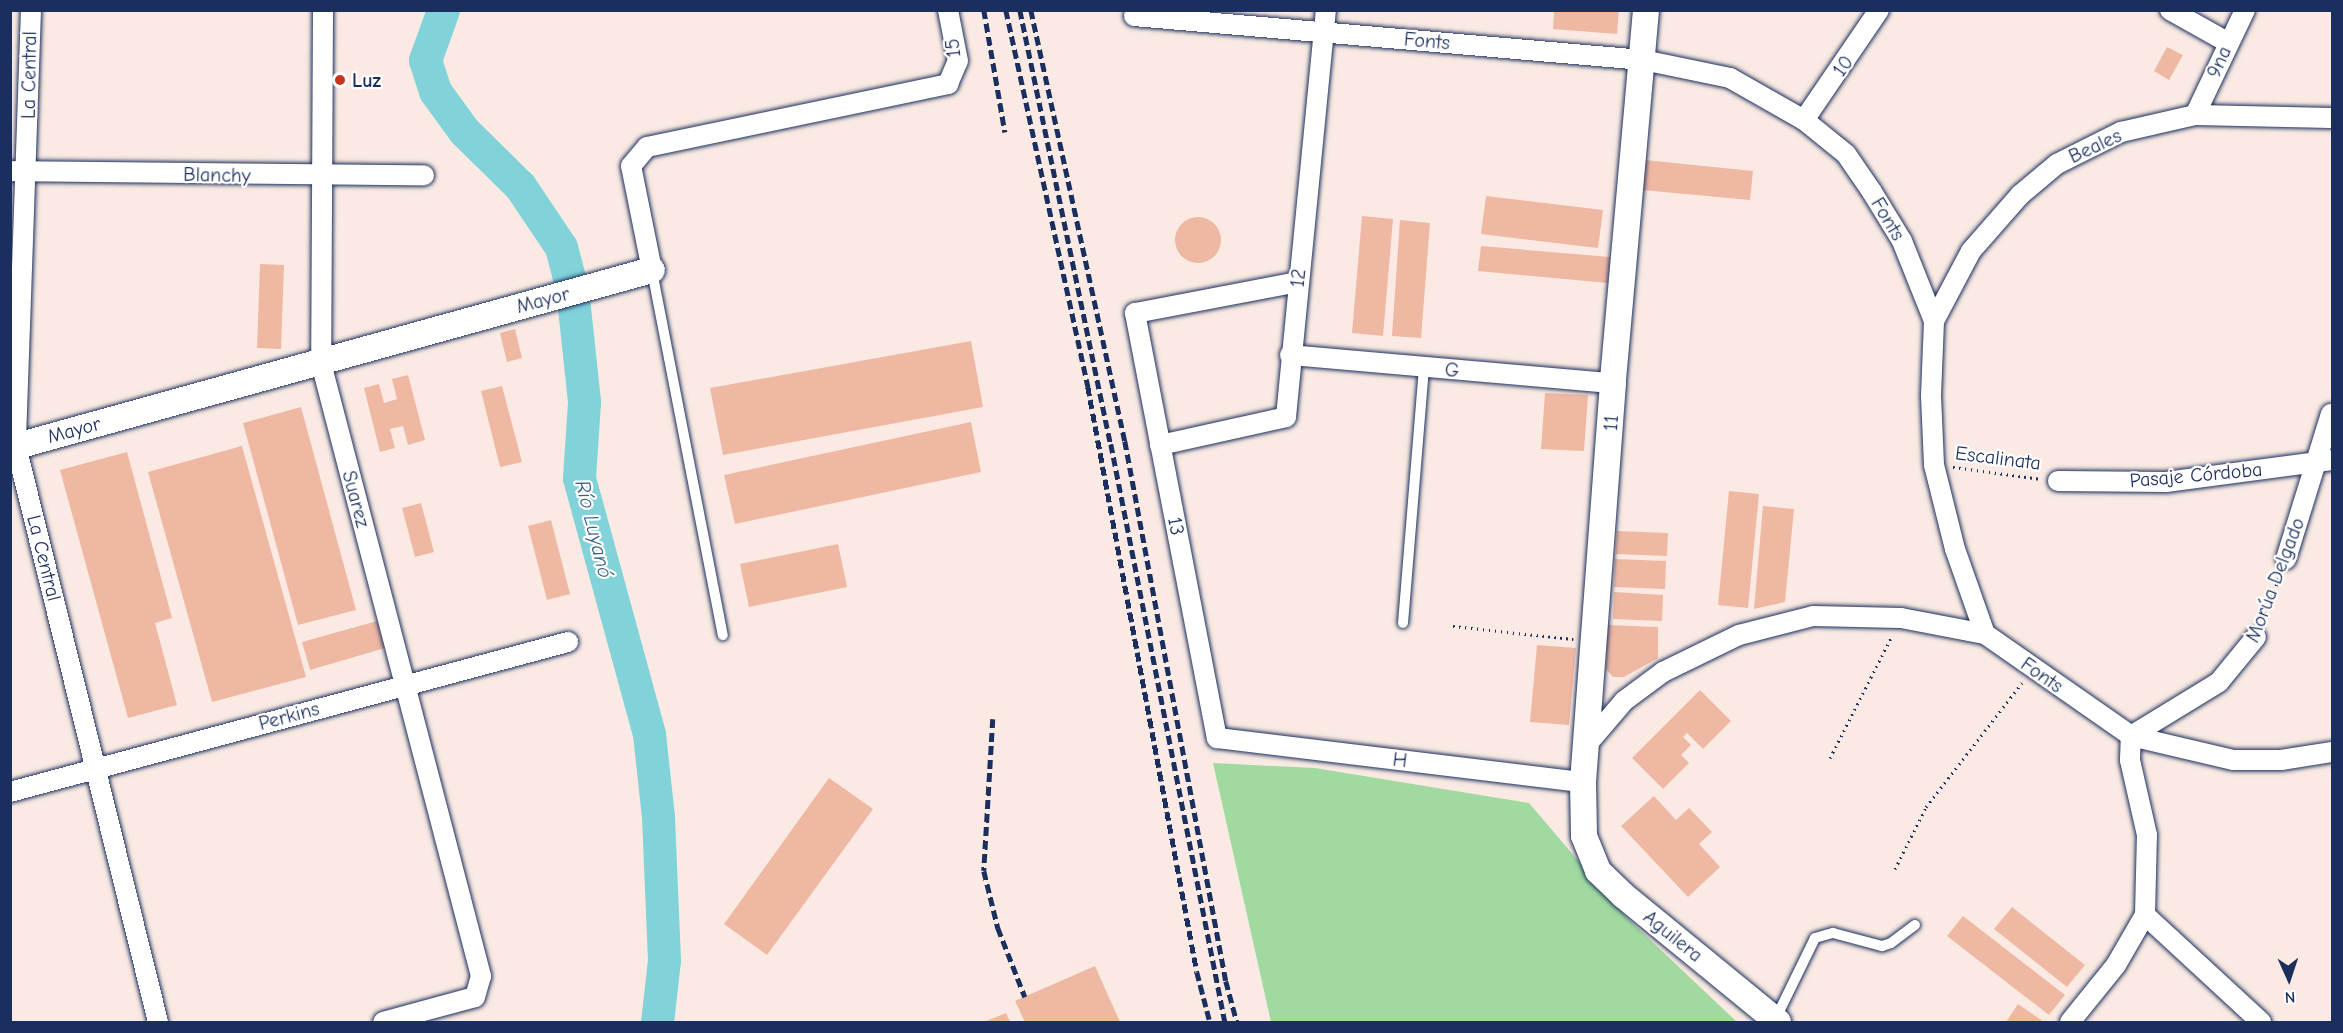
<!DOCTYPE html>
<html>
<head>
<meta charset="utf-8">
<style>
	body { margin:0 }
	#map { position:relative; width:2343px; height:1033px; overflow:hidden; background:#faeae3; font-family:"Comic Neue",sans-serif }
	div>[style] { position:absolute }
	.green>* { inset:0; background:#a1daa0 }
	.river>* { height:33px; margin:-16.5px; padding:0 16.5px; transform-origin:16.5px; border-radius:16.5px; background:#81d3d9 }
	.building>* { inset:0; background:#efb8a3 }
	.round { border-radius:50% }
	.path>* { height:3px; margin-top:-1.5px; transform-origin:0; background:repeating-linear-gradient(90deg,#1b2f5e 0 1.5px,transparent 0 6px) }
	.roads { filter:drop-shadow(0 0 2px #1b2f5e) drop-shadow(0 0 2px #1b2f5e) }
	.service>* { height:10px; margin:-5px; padding:0 5px; transform-origin:5px; border-radius:5px; background:#fff }
	.minor>* { height:20px; margin:-10px; padding:0 10px; transform-origin:10px; border-radius:10px; background:#fff }
	.tertiary>* { height:26px; margin:-13px; padding:0 13px; transform-origin:13px; border-radius:13px; background:#fff }
	.rail>* { height:4.5px; margin-top:-2.25px; transform-origin:0; background:repeating-linear-gradient(90deg,#1b2f5e 0 9px,transparent 0 13.5px) }
	.dots>* { width:16px; height:16px; translate:-50% -50%; box-sizing:border-box; border:3px solid #fff; border-radius:50% }
	span { translate:-50% -50%; white-space:nowrap; text-align:center; line-height:1.15; -webkit-text-stroke:4.5px #fff; paint-order:stroke }
	.street-label { font-size:20px; color:#1b2f5e }
	.poi-label { font-size:20px; color:#1b2f5e; font-weight:700 }
	.left { translate:0 -50%; text-align:left }
	.water-label { font-size:21px; color:#3a6083; font-style:italic }
	.frame { position:absolute; inset:0; border:12px solid #1b2f5e; pointer-events:none }
	.north { position:absolute; left:2259px; top:949px; width:60px; height:60px; -webkit-text-stroke:4px #fff; paint-order:stroke; rotate:177deg; font-size:16px; font-weight:700; line-height:24px; text-align:center; color:#1b2f5e }
	.north::after { content:''; display:block; margin:auto; width:21px; height:27px; background:#1b2f5e; clip-path:polygon(50% 0,100% 100%,50% 72%,0 100%) }
</style>
</head>
<body>
<div id="map">
	<div class="green">
		<div style="clip-path:polygon(1213px 763px,1315px 768px,1529px 803px,1626px 917px,1737px 1022px,1271px 1022px)"></div>
	</div>
	<div class="river">
		<div style="left:443px;top:10px;width:53px;rotate:109.8deg"></div>
		<div style="left:425px;top:60px;width:33px;rotate:72deg"></div>
		<div style="left:435px;top:91px;width:49px;rotate:54.1deg"></div>
		<div style="left:464px;top:131px;width:78px;rotate:44.5deg"></div>
		<div style="left:520px;top:186px;width:73px;rotate:56.1deg"></div>
		<div style="left:561px;top:247px;width:43px;rotate:75.3deg"></div>
		<div style="left:572px;top:289px;width:114px;rotate:83.9deg"></div>
		<div style="left:584px;top:402px;width:76px;rotate:93.8deg"></div>
		<div style="left:579px;top:478px;width:265px;rotate:74.7deg"></div>
		<div style="left:649px;top:734px;width:83px;rotate:83.8deg"></div>
		<div style="left:658px;top:817px;width:143px;rotate:87.6deg"></div>
		<div style="left:664px;top:960px;width:62px;rotate:96.4deg"></div>
	</div>
	<div class="building">
		<div style="clip-path:polygon(1554px 10px,1619px 10px,1617px 34px,1553px 29px)"></div>
		<div style="clip-path:polygon(2167px 47px,2183px 55px,2169px 80px,2154px 71px)"></div>
		<div style="clip-path:polygon(1645px 160px,1753px 171px,1750px 200px,1642px 190px)"></div>
		<div style="clip-path:polygon(1486px 196px,1603px 210px,1598px 248px,1481px 234px)"></div>
		<div style="clip-path:polygon(1362px 216px,1393px 219px,1383px 336px,1352px 333px)"></div>
		<div class="round" style="left:1175px;top:217px;width:46px;height:46px"></div>
		<div style="clip-path:polygon(1400px 220px,1430px 223px,1421px 338px,1392px 336px)"></div>
		<div style="clip-path:polygon(1481px 246px,1610px 257px,1608px 283px,1478px 271px)"></div>
		<div style="clip-path:polygon(260px 264px,284px 265px,281px 349px,257px 348px)"></div>
		<div style="clip-path:polygon(515px 329px,522px 358px,507px 362px,500px 333px)"></div>
		<div style="clip-path:polygon(971px 341px,983px 407px,723px 455px,710px 388px)"></div>
		<div style="clip-path:polygon(408px 375px,425px 440px,408px 445px,403px 426px,390px 429px,395px 448px,380px 452px,364px 388px,379px 384px,384px 403px,397px 399px,392px 379px)"></div>
		<div style="clip-path:polygon(502px 386px,522px 462px,500px 467px,481px 391px)"></div>
		<div style="clip-path:polygon(1545px 393px,1588px 395px,1584px 451px,1541px 449px)"></div>
		<div style="clip-path:polygon(301px 407px,356px 610px,298px 625px,243px 423px)"></div>
		<div style="clip-path:polygon(971px 422px,981px 472px,735px 524px,724px 475px)"></div>
		<div style="clip-path:polygon(242px 446px,306px 677px,212px 702px,148px 472px)"></div>
		<div style="clip-path:polygon(127px 452px,172px 618px,155px 623px,177px 705px,128px 718px,60px 470px)"></div>
		<div style="clip-path:polygon(1729px 491px,1759px 494px,1748px 608px,1718px 605px)"></div>
		<div style="clip-path:polygon(421px 503px,434px 552px,415px 557px,402px 508px)"></div>
		<div style="clip-path:polygon(1763px 506px,1794px 509px,1785px 602px,1754px 609px)"></div>
		<div style="clip-path:polygon(551px 520px,570px 594px,547px 600px,528px 526px)"></div>
		<div style="clip-path:polygon(1617px 531px,1668px 533px,1667px 556px,1616px 554px)"></div>
		<div style="clip-path:polygon(838px 544px,847px 587px,749px 607px,740px 564px)"></div>
		<div style="clip-path:polygon(1615px 559px,1666px 561px,1665px 589px,1614px 587px)"></div>
		<div style="clip-path:polygon(1614px 592px,1663px 595px,1662px 621px,1613px 619px)"></div>
		<div style="clip-path:polygon(377px 621px,385px 648px,310px 670px,302px 642px)"></div>
		<div style="clip-path:polygon(1608px 625px,1658px 627px,1658px 658px,1624px 677px,1613px 677px,1606px 669px)"></div>
		<div style="clip-path:polygon(1537px 645px,1576px 648px,1569px 725px,1530px 722px)"></div>
		<div style="clip-path:polygon(1700px 690px,1731px 721px,1703px 749px,1687px 733px,1683px 737px,1691px 745px,1681px 755px,1689px 763px,1663px 789px,1632px 758px)"></div>
		<div style="clip-path:polygon(829px 778px,873px 809px,767px 955px,724px 924px)"></div>
		<div style="clip-path:polygon(1654px 796px,1676px 820px,1689px 808px,1712px 832px,1699px 844px,1720px 867px,1688px 897px,1621px 826px)"></div>
		<div style="clip-path:polygon(2012px 907px,2085px 965px,2067px 987px,1994px 929px)"></div>
		<div style="clip-path:polygon(1963px 916px,2065px 995px,2049px 1015px,1947px 936px)"></div>
		<div style="clip-path:polygon(1095px 966px,1120px 1022px,1025px 1022px,1015px 1001px)"></div>
		<div style="clip-path:polygon(2018px 1004px,2044px 1022px,2006px 1022px)"></div>
		<div style="clip-path:polygon(1006px 1013px,1010px 1022px,984px 1022px)"></div>
	</div>
	<div class="path">
		<div style="left:1953px;top:467px;width:89px;rotate:7.8deg"></div>
		<div style="left:2263px;top:619px;width:47px;rotate:-68.9deg"></div>
		<div style="left:1453px;top:626px;width:121px;rotate:6.2deg"></div>
		<div style="left:1830px;top:758px;width:137px;rotate:-63.1deg"></div>
		<div style="left:1895px;top:869px;width:69px;rotate:-63.4deg"></div>
		<div style="left:1926px;top:807px;width:157px;rotate:-52.3deg"></div>
	</div>
	<div class="roads">
		<div class="service">
			<div style="left:652px;top:271px;width:371px;rotate:79deg"></div>
			<div style="left:1403px;top:623px;width:256px;rotate:-85.3deg"></div>
			<div style="left:1775px;top:1020px;width:91px;rotate:-64deg"></div>
			<div style="left:1815px;top:938px;width:19px;rotate:-16deg"></div>
			<div style="left:1833px;top:933px;width:51px;rotate:14.9deg"></div>
			<div style="left:1882px;top:946px;width:9px;rotate:-18deg"></div>
			<div style="left:1891px;top:943px;width:30px;rotate:-37deg"></div>
		</div>
		<div class="minor">
			<div style="left:31px;top:10px;width:436px;rotate:92deg"></div>
			<div style="left:16px;top:446px;width:593px;rotate:76.15deg"></div>
			<div style="left:323px;top:10px;width:353px;rotate:90.3deg"></div>
			<div style="left:321px;top:363px;width:634px;rotate:75.37deg"></div>
			<div style="left:481px;top:976px;width:22px;rotate:106deg"></div>
			<div style="left:475px;top:997px;width:95px;rotate:164.8deg"></div>
			<div style="left:2170px;top:10px;width:65px;rotate:29.3deg"></div>
			<div style="left:1134px;top:16px;width:511px;rotate:4.94deg"></div>
			<div style="left:1643px;top:60px;width:89px;rotate:11.7deg"></div>
			<div style="left:1730px;top:78px;width:85px;rotate:29.6deg"></div>
			<div style="left:1804px;top:120px;width:54px;rotate:39deg"></div>
			<div style="left:1846px;top:154px;width:46px;rotate:55.6deg"></div>
			<div style="left:1872px;top:192px;width:57px;rotate:58.5deg"></div>
			<div style="left:1902px;top:241px;width:86px;rotate:68.2deg"></div>
			<div style="left:1934px;top:321px;width:75px;rotate:92.3deg"></div>
			<div style="left:1931px;top:396px;width:69px;rotate:87.5deg"></div>
			<div style="left:1934px;top:465px;width:87px;rotate:76deg"></div>
			<div style="left:1955px;top:549px;width:90px;rotate:70.6deg"></div>
			<div style="left:1985px;top:634px;width:178px;rotate:34.9deg"></div>
			<div style="left:2131px;top:736px;width:105px;rotate:13.2deg"></div>
			<div style="left:2233px;top:760px;width:48px"></div>
			<div style="left:2281px;top:760px;width:52px;rotate:-8.9deg"></div>
			<div style="left:2195px;top:115px;width:116px;rotate:-64.5deg"></div>
			<div style="left:1804px;top:120px;width:133px;rotate:-55.7deg"></div>
			<div style="left:10px;top:171px;width:414px;rotate:0.6deg"></div>
			<div style="left:652px;top:270px;width:106px;rotate:-101.4deg"></div>
			<div style="left:631px;top:166px;width:25px;rotate:-50deg"></div>
			<div style="left:647px;top:147px;width:308px;rotate:-11.8deg"></div>
			<div style="left:948px;top:84px;width:25px;rotate:-67deg"></div>
			<div style="left:958px;top:61px;width:52px;rotate:-101.1deg"></div>
			<div style="left:1298px;top:282px;width:166px;rotate:169.2deg"></div>
			<div style="left:1135px;top:313px;width:433px;rotate:79.1deg"></div>
			<div style="left:1217px;top:738px;width:369px;rotate:6.9deg"></div>
			<div style="left:1934px;top:321px;width:79px;rotate:-62.1deg"></div>
			<div style="left:1971px;top:251px;width:74px;rotate:-48.8deg"></div>
			<div style="left:2020px;top:195px;width:48px;rotate:-40deg"></div>
			<div style="left:2057px;top:164px;width:72px;rotate:-26.6deg"></div>
			<div style="left:2121px;top:132px;width:76px;rotate:-12.9deg"></div>
			<div style="left:2195px;top:115px;width:137px;rotate:1.3deg"></div>
			<div style="left:1290px;top:355px;width:324px;rotate:5deg"></div>
			<div style="left:1160px;top:445px;width:129px;rotate:-12.5deg"></div>
			<div style="left:1286px;top:417px;width:409px;rotate:-84.4deg"></div>
			<div style="left:2058px;top:481px;width:108px;rotate:0.5deg"></div>
			<div style="left:2166px;top:482px;width:167px;rotate:-7.5deg"></div>
			<div style="left:2286px;top:559px;width:152px;rotate:-72.8deg"></div>
			<div style="left:1589px;top:742px;width:54px;rotate:-49.5deg"></div>
			<div style="left:1624px;top:701px;width:49px;rotate:-36.6deg"></div>
			<div style="left:1663px;top:672px;width:85px;rotate:-26deg"></div>
			<div style="left:1739px;top:635px;width:76px;rotate:-14.4deg"></div>
			<div style="left:1813px;top:616px;width:88px;rotate:1.3deg"></div>
			<div style="left:1901px;top:618px;width:86px;rotate:10.8deg"></div>
			<div style="left:10px;top:792px;width:578px;rotate:-15.05deg"></div>
			<div style="left:2145px;top:915px;width:158px;rotate:42.7deg"></div>
			<div style="left:2070px;top:1022px;width:73px;rotate:-51.1deg"></div>
			<div style="left:2116px;top:965px;width:58px;rotate:-59.9deg"></div>
			<div style="left:2145px;top:915px;width:80px;rotate:-88.6deg"></div>
			<div style="left:2147px;top:835px;width:77px;rotate:-102.8deg"></div>
			<div style="left:2130px;top:760px;width:24px;rotate:-88deg"></div>
			<div style="left:2131px;top:736px;width:103px;rotate:-31.5deg"></div>
			<div style="left:2219px;top:682px;width:58px;rotate:-50.6deg"></div>
		</div>
		<div class="tertiary">
			<div style="left:1646px;top:10px;width:374px;rotate:95.1deg"></div>
			<div style="left:1613px;top:383px;width:400px;rotate:94.3deg"></div>
			<div style="left:1583px;top:782px;width:54px;rotate:88.9deg"></div>
			<div style="left:1584px;top:836px;width:38px;rotate:68deg"></div>
			<div style="left:1598px;top:871px;width:36px;rotate:44deg"></div>
			<div style="left:1624px;top:896px;width:199px;rotate:39.3deg"></div>
			<div style="left:10px;top:448px;width:666px;rotate:-15.5deg"></div>
		</div>
	</div>
	<div class="rail">
		<div style="left:984px;top:10px;width:124px;rotate:80.2deg"></div>
		<div style="left:1006px;top:10px;width:386px;rotate:77.7deg"></div>
		<div style="left:1088px;top:387px;width:595px;rotate:79.45deg"></div>
		<div style="left:1197px;top:972px;width:52px;rotate:75.4deg"></div>
		<div style="left:1020px;top:10px;width:443px;rotate:78.2deg"></div>
		<div style="left:1111px;top:444px;width:589px;rotate:78.84deg"></div>
		<div style="left:1031px;top:10px;width:441px;rotate:77.7deg"></div>
		<div style="left:1125px;top:441px;width:549px;rotate:79.41deg"></div>
		<div style="left:1226px;top:981px;width:42px;rotate:75deg"></div>
		<div style="left:993px;top:719px;width:152px;rotate:93.4deg"></div>
		<div style="left:984px;top:871px;width:59px;rotate:76.2deg"></div>
		<div style="left:998px;top:928px;width:74px;rotate:68.6deg"></div>
	</div>
	<div class="dots">
		<div style="left:340px;top:80px;background:#c8321e"></div>
	</div>
	<div class="street-label">
		<span style="left:1427px;top:41px;rotate:5deg">Fonts</span>
		<span style="left:953px;top:48px;rotate:-96deg">15</span>
		<span style="left:2219px;top:62px;rotate:-66deg">9na</span>
		<span style="left:1843px;top:66px;rotate:-54deg">10</span>
		<span style="left:29px;top:75px;rotate:-89deg">La Central</span>
		<span style="left:2095px;top:146px;rotate:-25deg">Beales</span>
		<span style="left:217px;top:175px;rotate:1deg">Blanchy</span>
		<span style="left:1888px;top:219px;rotate:59deg">Fonts</span>
		<span style="left:1298px;top:278px;rotate:-84deg">12</span>
		<span style="left:543px;top:300px;rotate:-15deg">Mayor</span>
		<span style="left:1452px;top:370px;rotate:5deg">G</span>
		<span style="left:1611px;top:423px;rotate:-86deg">11</span>
		<span style="left:74px;top:430px;rotate:-15deg">Mayor</span>
		<span style="left:1998px;top:458px;rotate:7deg">Escalinata</span>
		<span style="left:2196px;top:475px;rotate:-5deg">Pasaje Córdoba</span>
		<span style="left:356px;top:499px;rotate:75deg">Suarez</span>
		<span style="left:1176px;top:526px;rotate:79deg">13</span>
		<span style="left:44px;top:558px;rotate:76deg">La Central</span>
		<span style="left:2275px;top:580px;rotate:-69deg">Morúa Delgado</span>
		<span style="left:2042px;top:675px;rotate:35deg">Fonts</span>
		<span style="left:289px;top:716px;rotate:-15deg">Perkins</span>
		<span style="left:1400px;top:760px;rotate:7deg">H</span>
		<span style="left:1673px;top:936px;rotate:39deg">Aguilera</span>
	</div>
	<div class="poi-label">
		<span class="left" style="left:352px;top:80px">Luz</span>
	</div>
	<div class="water-label">
		<span style="left:594px;top:529px;rotate:76deg">Río Luyanó</span>
	</div>
	<div class="frame"></div>
	<div class="north">N</div>
</div>
</body>
</html>
